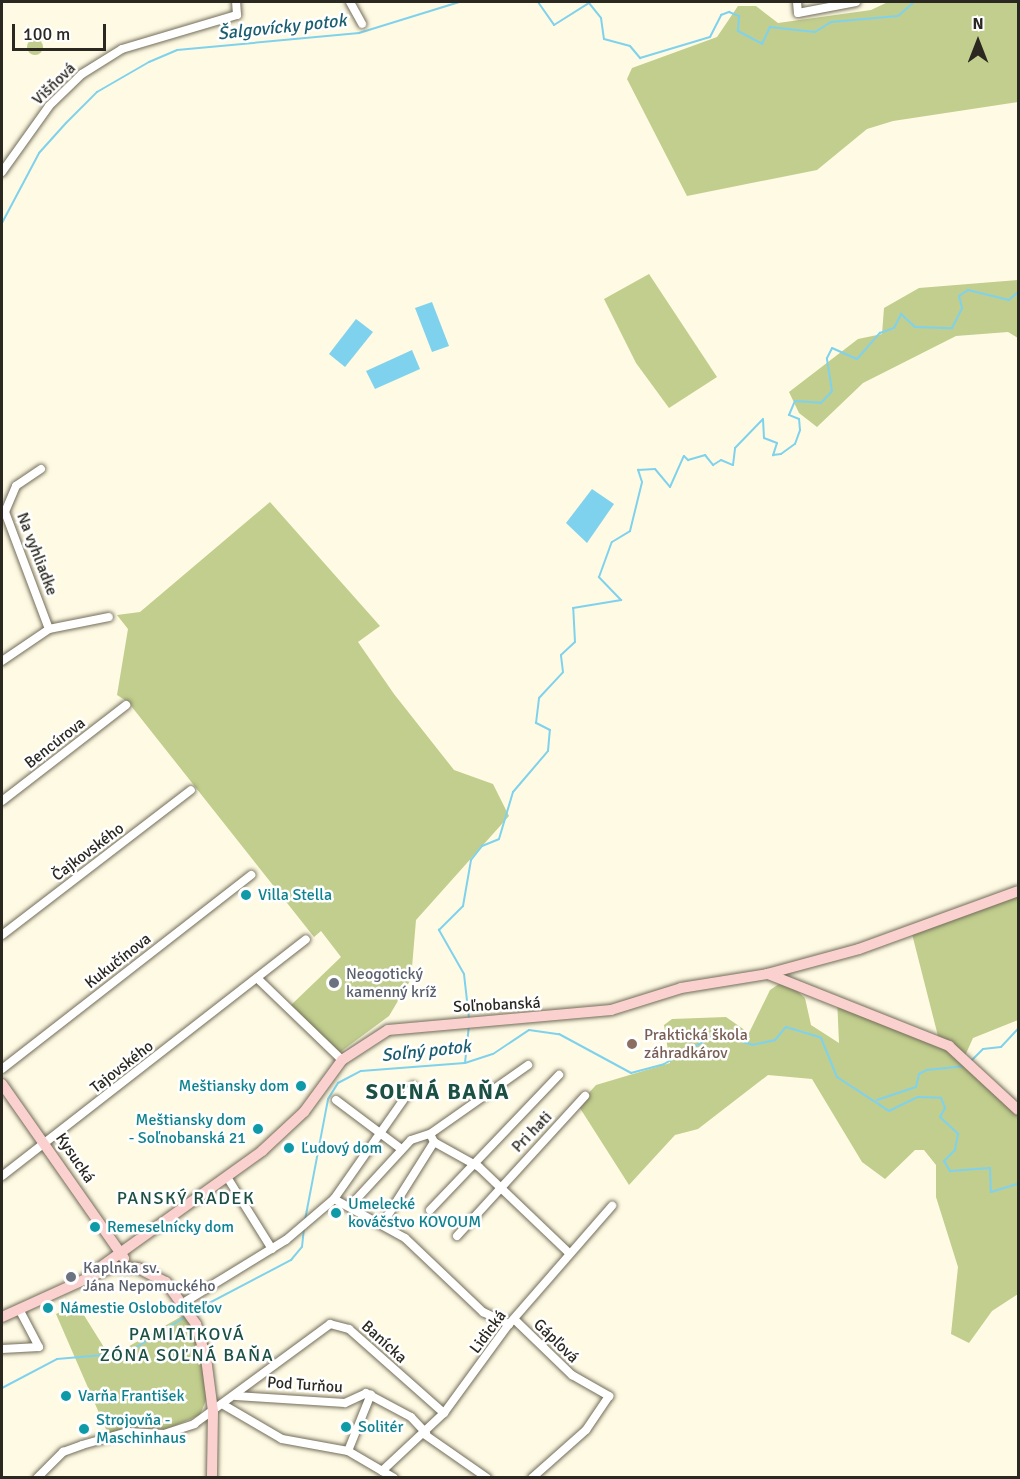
<!DOCTYPE html>
<html>
<head>
<meta charset="utf-8">
<style>
	body { margin:0 }
	#map { position:relative; width:1020px; height:1479px; overflow:hidden; background:#fffae3; font-family:Signika,sans-serif }
	div>[style] { position:absolute }
	.green>* { inset:0; background:#c1ce8d }
	.round { border-radius:50% }
	.water>* { inset:0; background:#7fd2ed }
	.stream>* { height:2px; margin:-1px; padding:0 1px; transform-origin:1px; border-radius:1px; background:#7fd2ed }
	.roads { filter:drop-shadow(0 0 2px #726d5a) drop-shadow(0 0 2px #726d5a) }
	.street>* { height:8px; margin:-4px; padding:0 4px; transform-origin:4px; border-radius:4px; background:#fff }
	.secondary>* { height:10px; margin:-5px; padding:0 5px; transform-origin:5px; border-radius:5px; background:#fbd1cf }
	.dots>* { width:16px; height:16px; translate:-50% -50%; box-sizing:border-box; border:3px solid #fff; border-radius:50% }
	span { translate:-50% -50%; white-space:nowrap; text-align:center; line-height:1.15; -webkit-text-stroke:5px #fff; paint-order:stroke }
	.street-label { font-size:16px; color:#2a2820 }
	.culture-label { font-size:16px; color:#0d838f }
	.left { translate:0 -50%; text-align:left }
	.right { translate:-100% -50%; text-align:right }
	.worship-label { font-size:16px; color:#5b616d }
	.education-label { font-size:16px; color:#785e54 }
	.water-label { font-size:18px; color:#1a5d70; font-style:italic }
	.neighbourhood-label { font-size:18px; color:#1c5042; letter-spacing:1.5px }
	.district-label { font-size:22px; color:#1c5042; font-weight:700; letter-spacing:1.5px }
	.frame { position:absolute; inset:0; border:3px solid #2a2820; pointer-events:none }
	.north { position:absolute; left:948px; top:12px; width:60px; height:60px; -webkit-text-stroke:4px #fff; paint-order:stroke; rotate:0deg; font-size:16px; font-weight:700; line-height:24px; text-align:center; color:#2a2820 }
	.north::after { content:''; display:block; margin:auto; width:21px; height:27px; background:#2a2820; clip-path:polygon(50% 0,100% 100%,50% 72%,0 100%) }
	.scale { position:absolute; left:12px; top:24px; width:94px; height:27px; box-sizing:border-box; border:3px solid #2a2820; border-top:0; padding-left:8px; font-size:18px; line-height:21px; white-space:nowrap; color:#2a2820; -webkit-text-stroke:4px #fff; paint-order:stroke }
</style>
</head>
<body>
<div id="map">
	<div class="green">
		<div style="clip-path:polygon(888px 2px,1018px 2px,1018px 102px,893px 121px,867px 129px,817px 170px,687px 196px,627px 79px,632px 68px,717px 37px,738px 6px,756px 6px,778px 23px,871px 10px)"></div>
		<div class="round" style="left:27px;top:39px;width:16px;height:16px"></div>
		<div style="clip-path:polygon(649px 274px,717px 377px,669px 408px,636px 363px,604px 299px)"></div>
		<div style="clip-path:polygon(1018px 280px,1018px 338px,1008px 332px,956px 336px,863px 383px,817px 427px,799px 413px,789px 392px,858px 339px,882px 334px,884px 308px,919px 288px)"></div>
		<div style="clip-path:polygon(270px 502px,380px 626px,358px 642px,394px 694px,454px 770px,493px 784px,509px 816px,416px 920px,411px 979px,389px 1016px,339px 1053px,289px 1007px,341px 957px,321px 931px,314px 937px,128px 702px,117px 695px,128px 629px,117px 615px,140px 612px)"></div>
		<div style="clip-path:polygon(1018px 891px,1018px 1020px,973px 1038px,964px 1058px,1018px 1108px,1018px 1294px,992px 1311px,969px 1343px,951px 1334px,958px 1267px,936px 1197px,936px 1165px,924px 1150px,915px 1150px,885px 1179px,862px 1162px,812px 1079px,768px 1075px,698px 1129px,675px 1135px,629px 1185px,578px 1105px,596px 1085px,670px 1063px,664px 1025px,672px 1019px,726px 1017px,749px 1033px,770px 990px,785px 980px,805px 998px,811px 1025px,839px 1043px,837px 998px,939px 1040px,911px 930px)"></div>
		<div style="clip-path:polygon(77px 1304px,110px 1357px,191px 1311px,208px 1339px,214px 1380px,200px 1415px,167px 1429px,109px 1436px,56px 1314px)"></div>
	</div>
	<div class="water">
		<div style="clip-path:polygon(432px 302px,449px 346px,432px 352px,415px 308px)"></div>
		<div style="clip-path:polygon(356px 319px,373px 332px,345px 367px,329px 354px)"></div>
		<div style="clip-path:polygon(412px 350px,420px 369px,375px 389px,366px 371px)"></div>
		<div style="clip-path:polygon(592px 489px,614px 504px,587px 543px,566px 523px)"></div>
	</div>
	<div class="stream">
		<div style="left:538px;top:2px;width:28px;rotate:55deg"></div>
		<div style="left:554px;top:25px;width:41px;rotate:-32.2deg"></div>
		<div style="left:589px;top:3px;width:19px;rotate:51deg"></div>
		<div style="left:601px;top:18px;width:21px;rotate:82deg"></div>
		<div style="left:604px;top:39px;width:27px;rotate:15deg"></div>
		<div style="left:630px;top:46px;width:16px;rotate:50deg"></div>
		<div style="left:640px;top:58px;width:73px;rotate:-16.7deg"></div>
		<div style="left:710px;top:37px;width:25px;rotate:-63deg"></div>
		<div style="left:721px;top:15px;width:9px;rotate:-21deg"></div>
		<div style="left:729px;top:12px;width:11px;rotate:22deg"></div>
		<div style="left:739px;top:16px;width:15px;rotate:94deg"></div>
		<div style="left:738px;top:31px;width:27px;rotate:28deg"></div>
		<div style="left:762px;top:44px;width:19px;rotate:-65deg"></div>
		<div style="left:770px;top:27px;width:45px;rotate:6.3deg"></div>
		<div style="left:815px;top:32px;width:19px;rotate:-32deg"></div>
		<div style="left:831px;top:22px;width:67px;rotate:-5.1deg"></div>
		<div style="left:898px;top:16px;width:21px;rotate:-41deg"></div>
		<div style="left:2px;top:223px;width:79px;rotate:-62.1deg"></div>
		<div style="left:39px;top:153px;width:40px;rotate:-48deg"></div>
		<div style="left:66px;top:123px;width:44px;rotate:-45deg"></div>
		<div style="left:97px;top:92px;width:60px;rotate:-30deg"></div>
		<div style="left:149px;top:62px;width:30px;rotate:-23deg"></div>
		<div style="left:177px;top:50px;width:183px;rotate:-5.3deg"></div>
		<div style="left:359px;top:33px;width:105px;rotate:-17.2deg"></div>
		<div style="left:469px;top:1018px;width:44px;rotate:-96.5deg"></div>
		<div style="left:464px;top:974px;width:51px;rotate:-119.6deg"></div>
		<div style="left:439px;top:930px;width:34px;rotate:-45deg"></div>
		<div style="left:463px;top:906px;width:47px;rotate:-80.1deg"></div>
		<div style="left:471px;top:860px;width:18px;rotate:-52deg"></div>
		<div style="left:482px;top:846px;width:18px;rotate:-22deg"></div>
		<div style="left:499px;top:839px;width:49px;rotate:-73.4deg"></div>
		<div style="left:513px;top:792px;width:54px;rotate:-49.5deg"></div>
		<div style="left:548px;top:751px;width:21px;rotate:-85deg"></div>
		<div style="left:550px;top:730px;width:16px;rotate:-153deg"></div>
		<div style="left:536px;top:723px;width:25px;rotate:-83deg"></div>
		<div style="left:539px;top:698px;width:35px;rotate:-47deg"></div>
		<div style="left:563px;top:672px;width:17px;rotate:-97deg"></div>
		<div style="left:561px;top:655px;width:19px;rotate:-43deg"></div>
		<div style="left:575px;top:642px;width:34px;rotate:-93deg"></div>
		<div style="left:573px;top:608px;width:49px;rotate:-9.5deg"></div>
		<div style="left:621px;top:600px;width:32px;rotate:-134deg"></div>
		<div style="left:599px;top:577px;width:37px;rotate:-70deg"></div>
		<div style="left:612px;top:542px;width:21px;rotate:-31deg"></div>
		<div style="left:630px;top:531px;width:50px;rotate:-76.2deg"></div>
		<div style="left:642px;top:482px;width:13px;rotate:-108deg"></div>
		<div style="left:638px;top:470px;width:17px;rotate:-3deg"></div>
		<div style="left:655px;top:469px;width:23px;rotate:50deg"></div>
		<div style="left:670px;top:487px;width:34px;rotate:-66deg"></div>
		<div style="left:684px;top:456px;width:6px;rotate:45deg"></div>
		<div style="left:688px;top:460px;width:18px;rotate:-16deg"></div>
		<div style="left:705px;top:455px;width:13px;rotate:51deg"></div>
		<div style="left:713px;top:465px;width:9px;rotate:-32deg"></div>
		<div style="left:721px;top:460px;width:13px;rotate:23deg"></div>
		<div style="left:733px;top:465px;width:17px;rotate:-83deg"></div>
		<div style="left:735px;top:448px;width:40px;rotate:-46deg"></div>
		<div style="left:763px;top:419px;width:19px;rotate:87deg"></div>
		<div style="left:764px;top:438px;width:14px;rotate:21deg"></div>
		<div style="left:777px;top:443px;width:13px;rotate:108deg"></div>
		<div style="left:773px;top:455px;width:8px;rotate:-7deg"></div>
		<div style="left:781px;top:454px;width:17px;rotate:-36deg"></div>
		<div style="left:795px;top:444px;width:15px;rotate:-70deg"></div>
		<div style="left:800px;top:430px;width:11px;rotate:-95deg"></div>
		<div style="left:799px;top:419px;width:11px;rotate:-158deg"></div>
		<div style="left:789px;top:415px;width:15px;rotate:-67deg"></div>
		<div style="left:795px;top:401px;width:26px;rotate:4deg"></div>
		<div style="left:821px;top:403px;width:16px;rotate:-47deg"></div>
		<div style="left:832px;top:391px;width:33px;rotate:-99deg"></div>
		<div style="left:827px;top:358px;width:11px;rotate:-63deg"></div>
		<div style="left:832px;top:348px;width:27px;rotate:24deg"></div>
		<div style="left:857px;top:359px;width:35px;rotate:-49deg"></div>
		<div style="left:880px;top:333px;width:15px;rotate:-20deg"></div>
		<div style="left:894px;top:328px;width:16px;rotate:-63deg"></div>
		<div style="left:901px;top:314px;width:19px;rotate:43deg"></div>
		<div style="left:915px;top:327px;width:37px;rotate:2deg"></div>
		<div style="left:952px;top:328px;width:22px;rotate:-63deg"></div>
		<div style="left:962px;top:308px;width:12px;rotate:-104deg"></div>
		<div style="left:959px;top:296px;width:11px;rotate:-34deg"></div>
		<div style="left:968px;top:290px;width:42px;rotate:13.7deg"></div>
		<div style="left:1009px;top:300px;width:12px;rotate:-42deg"></div>
		<div style="left:970px;top:1062px;width:18px;rotate:-45deg"></div>
		<div style="left:983px;top:1049px;width:18px;rotate:-6deg"></div>
		<div style="left:1001px;top:1047px;width:25px;rotate:-47deg"></div>
		<div style="left:465px;top:1063px;width:36px;rotate:-84deg"></div>
		<div style="left:877px;top:1100px;width:41px;rotate:-18.4deg"></div>
		<div style="left:916px;top:1087px;width:13px;rotate:-77deg"></div>
		<div style="left:919px;top:1074px;width:9px;rotate:-27deg"></div>
		<div style="left:927px;top:1070px;width:39px;rotate:-6deg"></div>
		<div style="left:305px;top:1220px;width:123px;rotate:-79.2deg"></div>
		<div style="left:328px;top:1099px;width:19px;rotate:-58deg"></div>
		<div style="left:338px;top:1083px;width:26px;rotate:-28deg"></div>
		<div style="left:361px;top:1071px;width:104px;rotate:-4.4deg"></div>
		<div style="left:465px;top:1063px;width:29px;rotate:-18deg"></div>
		<div style="left:493px;top:1054px;width:43px;rotate:-33.7deg"></div>
		<div style="left:529px;top:1030px;width:30px;rotate:8deg"></div>
		<div style="left:559px;top:1034px;width:82px;rotate:28.4deg"></div>
		<div style="left:631px;top:1073px;width:34px;rotate:-15deg"></div>
		<div style="left:664px;top:1064px;width:61px;rotate:-29.5deg"></div>
		<div style="left:717px;top:1034px;width:37px;rotate:17deg"></div>
		<div style="left:752px;top:1045px;width:24px;rotate:-12deg"></div>
		<div style="left:775px;top:1040px;width:17px;rotate:-50deg"></div>
		<div style="left:786px;top:1027px;width:37px;rotate:17deg"></div>
		<div style="left:821px;top:1038px;width:42px;rotate:67.7deg"></div>
		<div style="left:837px;top:1077px;width:62px;rotate:33.2deg"></div>
		<div style="left:889px;top:1111px;width:32px;rotate:-26deg"></div>
		<div style="left:918px;top:1097px;width:23px;rotate:2deg"></div>
		<div style="left:941px;top:1098px;width:11px;rotate:68deg"></div>
		<div style="left:945px;top:1108px;width:10px;rotate:119deg"></div>
		<div style="left:940px;top:1117px;width:25px;rotate:43deg"></div>
		<div style="left:958px;top:1134px;width:16px;rotate:101deg"></div>
		<div style="left:955px;top:1150px;width:16px;rotate:135deg"></div>
		<div style="left:944px;top:1161px;width:12px;rotate:59deg"></div>
		<div style="left:950px;top:1171px;width:40px;rotate:-4.3deg"></div>
		<div style="left:990px;top:1168px;width:24px;rotate:88deg"></div>
		<div style="left:991px;top:1192px;width:28px;rotate:-17deg"></div>
		<div style="left:192px;top:1312px;width:112px;rotate:-27.7deg"></div>
		<div style="left:291px;top:1260px;width:17px;rotate:-50deg"></div>
		<div style="left:302px;top:1247px;width:18px;rotate:-84deg"></div>
		<div style="left:2px;top:1388px;width:62px;rotate:-27.8deg"></div>
		<div style="left:57px;top:1359px;width:70px;rotate:-4.9deg"></div>
		<div style="left:127px;top:1353px;width:68px;rotate:-31.8deg"></div>
	</div>
	<div class="roads">
		<div class="street">
			<div style="left:350px;top:2px;width:25px;rotate:61deg"></div>
			<div style="left:797px;top:2px;width:11px;rotate:85deg"></div>
			<div style="left:798px;top:13px;width:59px;rotate:-10.7deg"></div>
			<div style="left:2px;top:172px;width:81px;rotate:-54.5deg"></div>
			<div style="left:49px;top:106px;width:46px;rotate:-44.1deg"></div>
			<div style="left:82px;top:74px;width:47px;rotate:-32deg"></div>
			<div style="left:122px;top:49px;width:120px;rotate:-16.5deg"></div>
			<div style="left:237px;top:15px;width:13px;rotate:-94deg"></div>
			<div style="left:41px;top:469px;width:30px;rotate:146deg"></div>
			<div style="left:16px;top:486px;width:28px;rotate:113deg"></div>
			<div style="left:5px;top:512px;width:125px;rotate:69.4deg"></div>
			<div style="left:2px;top:661px;width:57px;rotate:-34.2deg"></div>
			<div style="left:49px;top:629px;width:61px;rotate:-11.3deg"></div>
			<div style="left:2px;top:801px;width:157px;rotate:-37.7deg"></div>
			<div style="left:2px;top:935px;width:238px;rotate:-37.5deg"></div>
			<div style="left:257px;top:978px;width:118px;rotate:44deg"></div>
			<div style="left:2px;top:1069px;width:316px;rotate:-37.9deg"></div>
			<div style="left:336px;top:1100px;width:80px;rotate:36.9deg"></div>
			<div style="left:430px;top:1134px;width:9px;rotate:63deg"></div>
			<div style="left:434px;top:1142px;width:51px;rotate:29.1deg"></div>
			<div style="left:479px;top:1167px;width:124px;rotate:43.7deg"></div>
			<div style="left:2px;top:1176px;width:385px;rotate:-37.9deg"></div>
			<div style="left:227px;top:1177px;width:85px;rotate:58deg"></div>
			<div style="left:334px;top:1199px;width:81px;rotate:28.8deg"></div>
			<div style="left:405px;top:1238px;width:108px;rotate:43.5deg"></div>
			<div style="left:483px;top:1312px;width:29px;rotate:25deg"></div>
			<div style="left:351px;top:1205px;width:88px;rotate:-47.3deg"></div>
			<div style="left:411px;top:1140px;width:20px;rotate:-18deg"></div>
			<div style="left:430px;top:1134px;width:120px;rotate:-35.1deg"></div>
			<div style="left:430px;top:1210px;width:187px;rotate:-46.3deg"></div>
			<div style="left:383px;top:1223px;width:96px;rotate:-57.8deg"></div>
			<div style="left:457px;top:1236px;width:190px;rotate:-47.6deg"></div>
			<div style="left:183px;top:1303px;width:121px;rotate:-31.5deg"></div>
			<div style="left:286px;top:1240px;width:63px;rotate:-40.5deg"></div>
			<div style="left:334px;top:1199px;width:138px;rotate:-55deg"></div>
			<div style="left:514px;top:1319px;width:81px;rotate:44deg"></div>
			<div style="left:572px;top:1375px;width:43px;rotate:29.6deg"></div>
			<div style="left:609px;top:1396px;width:41px;rotate:124.1deg"></div>
			<div style="left:586px;top:1430px;width:72px;rotate:138.4deg"></div>
			<div style="left:2px;top:1349px;width:37px;rotate:-3deg"></div>
			<div style="left:39px;top:1347px;width:43px;rotate:-117.8deg"></div>
			<div style="left:236px;top:1396px;width:109px;rotate:3.7deg"></div>
			<div style="left:345px;top:1403px;width:23px;rotate:-25deg"></div>
			<div style="left:366px;top:1393px;width:51px;rotate:28.1deg"></div>
			<div style="left:411px;top:1417px;width:22px;rotate:47deg"></div>
			<div style="left:222px;top:1404px;width:69px;rotate:30.3deg"></div>
			<div style="left:282px;top:1439px;width:67px;rotate:10.3deg"></div>
			<div style="left:348px;top:1451px;width:53px;rotate:30.4deg"></div>
			<div style="left:424px;top:1434px;width:77px;rotate:34.9deg"></div>
			<div style="left:348px;top:1451px;width:61px;rotate:-68deg"></div>
			<div style="left:382px;top:1471px;width:85px;rotate:-43.1deg"></div>
			<div style="left:444px;top:1413px;width:110px;rotate:-53.9deg"></div>
			<div style="left:509px;top:1324px;width:157px;rotate:-48.9deg"></div>
			<div style="left:37px;top:1478px;width:37px;rotate:-45deg"></div>
			<div style="left:63px;top:1452px;width:20px;rotate:-20deg"></div>
			<div style="left:82px;top:1445px;width:48px;rotate:-15.8deg"></div>
			<div style="left:128px;top:1432px;width:36px;rotate:3deg"></div>
			<div style="left:164px;top:1434px;width:32px;rotate:-18deg"></div>
			<div style="left:194px;top:1424px;width:169px;rotate:-36.3deg"></div>
			<div style="left:330px;top:1324px;width:20px;rotate:15deg"></div>
			<div style="left:349px;top:1329px;width:127px;rotate:41.5deg"></div>
		</div>
		<div class="secondary">
			<div style="left:768px;top:974px;width:195px;rotate:21.7deg"></div>
			<div style="left:949px;top:1046px;width:94px;rotate:42.8deg"></div>
			<div style="left:2px;top:1084px;width:213px;rotate:55deg"></div>
			<div style="left:91px;top:1274px;width:211px;rotate:-35.7deg"></div>
			<div style="left:262px;top:1151px;width:57px;rotate:-42.9deg"></div>
			<div style="left:304px;top:1112px;width:64px;rotate:-53.8deg"></div>
			<div style="left:342px;top:1060px;width:55px;rotate:-33.1deg"></div>
			<div style="left:388px;top:1030px;width:224px;rotate:-5.1deg"></div>
			<div style="left:611px;top:1010px;width:73px;rotate:-17.4deg"></div>
			<div style="left:681px;top:988px;width:87px;rotate:-9.2deg"></div>
			<div style="left:767px;top:974px;width:95px;rotate:-15.2deg"></div>
			<div style="left:859px;top:949px;width:169px;rotate:-20deg"></div>
			<div style="left:2px;top:1317px;width:121px;rotate:-24.4deg"></div>
			<div style="left:112px;top:1267px;width:26px;rotate:2deg"></div>
			<div style="left:138px;top:1268px;width:31px;rotate:27deg"></div>
			<div style="left:166px;top:1282px;width:52px;rotate:54.5deg"></div>
			<div style="left:196px;top:1324px;width:35px;rotate:74deg"></div>
			<div style="left:206px;top:1358px;width:53px;rotate:82.5deg"></div>
			<div style="left:213px;top:1411px;width:67px;rotate:90.9deg"></div>
		</div>
	</div>
	<div class="dots">
		<div style="left:246px;top:895px;background:#0f9aa8"></div>
		<div style="left:334px;top:983px;background:#6b7280"></div>
		<div style="left:632px;top:1044px;background:#8d6e63"></div>
		<div style="left:301px;top:1086px;background:#0f9aa8"></div>
		<div style="left:258px;top:1129px;background:#0f9aa8"></div>
		<div style="left:289px;top:1148px;background:#0f9aa8"></div>
		<div style="left:336px;top:1213px;background:#0f9aa8"></div>
		<div style="left:95px;top:1227px;background:#0f9aa8"></div>
		<div style="left:71px;top:1277px;background:#6b7280"></div>
		<div style="left:48px;top:1308px;background:#0f9aa8"></div>
		<div style="left:66px;top:1396px;background:#0f9aa8"></div>
		<div style="left:346px;top:1427px;background:#0f9aa8"></div>
		<div style="left:84px;top:1429px;background:#0f9aa8"></div>
	</div>
	<div class="street-label">
		<span style="left:54px;top:84px;rotate:-44deg">Višňová</span>
		<span style="left:37px;top:554px;rotate:69deg">Na vyhliadke</span>
		<span style="left:55px;top:743px;rotate:-38deg">Bencúrova</span>
		<span style="left:88px;top:852px;rotate:-37deg">Čajkovského</span>
		<span style="left:118px;top:961px;rotate:-38deg">Kukučínova</span>
		<span style="left:497px;top:1005px;rotate:-3deg">Soľnobanská</span>
		<span style="left:122px;top:1067px;rotate:-38deg">Tajovského</span>
		<span style="left:532px;top:1132px;rotate:-46deg">Pri hati</span>
		<span style="left:75px;top:1158px;rotate:56deg">Kysucká</span>
		<span style="left:488px;top:1332px;rotate:-53deg">Lidická</span>
		<span style="left:556px;top:1341px;rotate:44deg">Gápľová</span>
		<span style="left:384px;top:1342px;rotate:42deg">Banícka</span>
		<span style="left:305px;top:1385px;rotate:4deg">Pod Turňou</span>
	</div>
	<div class="culture-label">
		<span class="left" style="left:258px;top:895px">Villa Stella</span>
		<span class="right" style="left:289px;top:1086px">Meštiansky dom</span>
		<span class="right" style="left:246px;top:1129px">Meštiansky dom<br>- Soľnobanská 21</span>
		<span class="left" style="left:301px;top:1148px">Ľudový dom</span>
		<span class="left" style="left:348px;top:1213px">Umelecké<br>kováčstvo KOVOUM</span>
		<span class="left" style="left:107px;top:1227px">Remeselnícky dom</span>
		<span class="left" style="left:60px;top:1308px">Námestie Osloboditeľov</span>
		<span class="left" style="left:78px;top:1396px">Varňa František</span>
		<span class="left" style="left:96px;top:1429px">Strojovňa -<br>Maschinhaus</span>
		<span class="left" style="left:358px;top:1427px">Solitér</span>
	</div>
	<div class="worship-label">
		<span class="left" style="left:346px;top:983px">Neogotický<br>kamenný kríž</span>
		<span class="left" style="left:83px;top:1277px">Kaplnka sv.<br>Jána Nepomuckého</span>
	</div>
	<div class="education-label">
		<span class="left" style="left:644px;top:1044px">Praktická škola<br>záhradkárov</span>
	</div>
	<div class="water-label">
		<span style="left:282px;top:27px;rotate:-6deg">Šalgovícky potok</span>
		<span style="left:426px;top:1051px;rotate:-6deg">Soľný potok</span>
	</div>
	<div class="neighbourhood-label">
		<span style="left:186px;top:1198px">PANSKÝ RADEK</span>
		<span style="left:187px;top:1345px">PAMIATKOVÁ<br>ZÓNA SOĽNÁ BAŇA</span>
	</div>
	<div class="district-label">
		<span style="left:438px;top:1092px">SOĽNÁ BAŇA</span>
	</div>
	<div class="frame"></div>
	<div class="north">N</div>
	<div class="scale">100 m</div>
</div>
</body>
</html>
